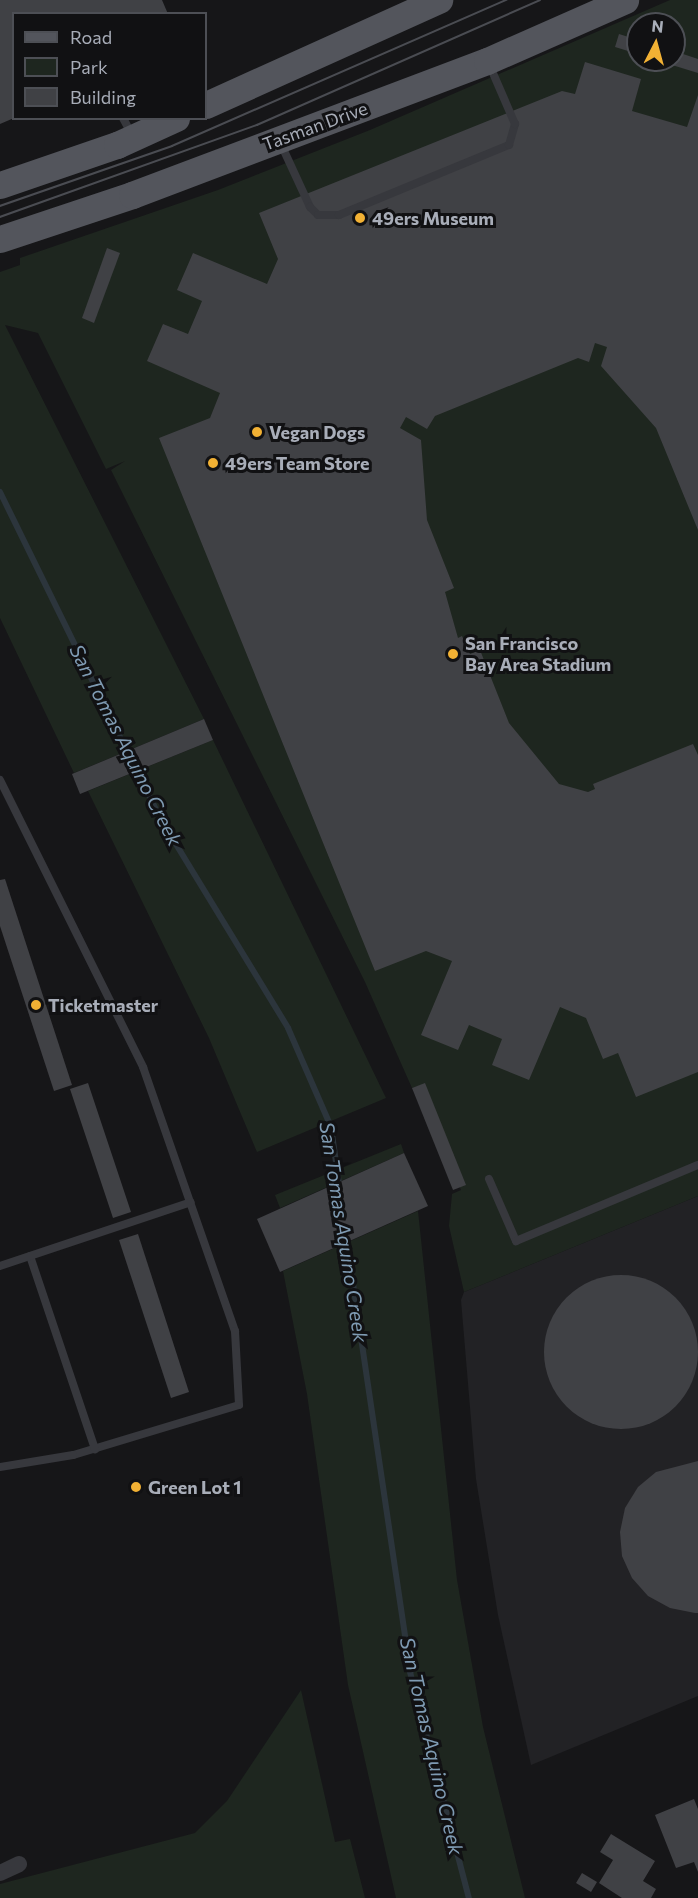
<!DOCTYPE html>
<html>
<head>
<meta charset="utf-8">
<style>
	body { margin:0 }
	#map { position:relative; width:698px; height:1898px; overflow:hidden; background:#161618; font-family:Commissioner,sans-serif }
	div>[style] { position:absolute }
	.built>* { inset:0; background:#222225 }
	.green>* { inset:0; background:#1e261f }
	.stream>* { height:6px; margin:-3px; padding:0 3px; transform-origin:3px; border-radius:3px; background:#2c353c }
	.building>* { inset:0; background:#404145 }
	.round { border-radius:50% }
	.lane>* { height:8px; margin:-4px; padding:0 4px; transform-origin:4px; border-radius:4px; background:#37383d }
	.street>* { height:16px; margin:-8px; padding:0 8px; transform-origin:8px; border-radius:8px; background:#37383d }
	.primary>* { height:27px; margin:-13.5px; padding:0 13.5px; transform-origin:13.5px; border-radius:13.5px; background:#53555c }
	.tram>* { height:1.5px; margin:-0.75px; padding:0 0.75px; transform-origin:0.75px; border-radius:0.75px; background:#4a4c52 }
	.dots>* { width:16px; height:16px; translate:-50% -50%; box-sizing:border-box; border:3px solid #111113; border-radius:50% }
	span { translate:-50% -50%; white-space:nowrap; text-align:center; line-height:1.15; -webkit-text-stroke:6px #111113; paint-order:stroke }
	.street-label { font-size:18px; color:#a8adb8 }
	.poi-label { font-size:18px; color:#a8adb8; font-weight:700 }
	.left { translate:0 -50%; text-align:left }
	.water-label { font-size:20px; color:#7f9bb3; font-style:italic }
	.legend { position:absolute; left:12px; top:12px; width:195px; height:108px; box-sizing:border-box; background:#111113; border:2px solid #4d4f55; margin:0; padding:8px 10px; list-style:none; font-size:18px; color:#a8adb8 }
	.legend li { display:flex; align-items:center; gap:12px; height:30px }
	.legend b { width:30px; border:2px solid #4d4f55 }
	.north { position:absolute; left:626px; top:12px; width:60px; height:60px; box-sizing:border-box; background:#111113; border:2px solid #4d4f55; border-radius:50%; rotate:6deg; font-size:16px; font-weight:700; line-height:24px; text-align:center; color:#a8adb8 }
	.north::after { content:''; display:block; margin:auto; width:21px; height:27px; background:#f2b134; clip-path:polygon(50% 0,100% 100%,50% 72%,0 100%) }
</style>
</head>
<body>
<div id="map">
	<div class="built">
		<div style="clip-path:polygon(698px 1196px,698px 1696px,531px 1765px,498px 1615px,476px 1479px,461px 1300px,464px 1292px)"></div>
	</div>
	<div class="green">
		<div style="clip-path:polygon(evenodd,670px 0,698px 0,698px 1196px,464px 1292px,449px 1226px,452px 1194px,461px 1190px,418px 1086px,412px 1088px,365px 982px,111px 470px,125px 461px,106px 469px,38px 333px,5px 325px,204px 719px,74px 773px,0 618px,0 272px,20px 265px,20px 258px,218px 190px,370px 130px,670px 0,638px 24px,674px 24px,674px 60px,638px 60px,638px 24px)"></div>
		<div style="clip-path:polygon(213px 740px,386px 1098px,257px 1152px,209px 1038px,88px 791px)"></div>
		<div style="clip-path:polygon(401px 1144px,404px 1153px,280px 1208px,275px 1195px)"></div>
		<div style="clip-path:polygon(418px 1211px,457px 1580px,483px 1727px,525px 1898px,396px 1898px,348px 1685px,307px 1394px,283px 1271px)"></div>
		<div style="clip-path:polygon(301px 1690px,335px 1842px,350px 1839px,365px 1898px,0 1898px,0 1884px,195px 1833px,227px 1801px)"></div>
	</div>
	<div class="stream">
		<div style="left:0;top:492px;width:295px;rotate:63.9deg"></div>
		<div style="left:135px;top:766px;width:58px;rotate:64.3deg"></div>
		<div style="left:160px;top:818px;width:246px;rotate:58.6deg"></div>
		<div style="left:288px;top:1028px;width:108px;rotate:66.5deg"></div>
		<div style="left:331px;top:1127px;width:64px;rotate:81.9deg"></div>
		<div style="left:346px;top:1236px;width:441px;rotate:81.6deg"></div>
		<div style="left:410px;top:1672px;width:234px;rotate:75.4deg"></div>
	</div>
	<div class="building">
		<div style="clip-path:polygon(0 0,162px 0,168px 14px,14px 14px,14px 118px,0 124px)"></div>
		<div style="clip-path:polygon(619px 34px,638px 40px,638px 54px,615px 47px)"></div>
		<div style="clip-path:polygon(674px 51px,698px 59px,698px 73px,659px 61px,674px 60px)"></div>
		<div style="clip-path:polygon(585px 62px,641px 79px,632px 111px,687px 127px,698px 95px,698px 530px,656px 428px,601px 366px,607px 347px,595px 343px,589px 362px,578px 358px,435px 416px,427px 429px,406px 417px,400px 428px,421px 440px,427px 520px,454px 588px,445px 592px,458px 638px,462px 636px,470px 654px,480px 650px,509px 723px,559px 784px,588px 792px,595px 789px,593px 784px,693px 744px,698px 755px,698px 1072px,636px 1097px,618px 1053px,603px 1059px,586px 1018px,560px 1007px,529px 1080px,492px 1065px,502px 1039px,469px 1025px,458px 1050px,421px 1035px,452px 961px,426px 951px,375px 971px,159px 438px,210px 418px,220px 393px,147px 361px,163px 324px,188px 334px,202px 301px,177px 290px,193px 253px,267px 284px,278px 259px,259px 213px,562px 91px,575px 94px)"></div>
		<div style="clip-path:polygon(107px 248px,120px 253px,94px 323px,82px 318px)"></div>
		<div style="clip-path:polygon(204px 719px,213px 740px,80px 794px,72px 774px)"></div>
		<div style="clip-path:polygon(5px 879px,72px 1085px,54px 1091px,0 926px,0 880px)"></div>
		<div style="clip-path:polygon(88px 1083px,131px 1212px,113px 1218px,70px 1089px)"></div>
		<div style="clip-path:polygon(425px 1083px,466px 1185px,453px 1190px,412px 1088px)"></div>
		<div style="clip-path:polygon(404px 1153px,428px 1206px,280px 1272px,257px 1219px)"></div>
		<div style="clip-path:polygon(138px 1234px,189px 1392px,171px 1398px,119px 1240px)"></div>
		<div class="round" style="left:544px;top:1275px;width:154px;height:154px"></div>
		<div style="clip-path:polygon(698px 1461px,698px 1613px,695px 1613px,670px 1608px,648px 1596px,632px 1578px,622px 1556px,620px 1532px,625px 1508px,638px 1487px,656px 1472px)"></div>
		<div style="clip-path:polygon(694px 1799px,698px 1809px,698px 1872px,694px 1862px,676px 1868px,655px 1815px)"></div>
		<div style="clip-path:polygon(611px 1834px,655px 1861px,643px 1881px,656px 1889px,651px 1898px,622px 1898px,599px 1883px,613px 1860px,600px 1852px)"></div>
		<div style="clip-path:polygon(582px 1873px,597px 1882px,591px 1892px,576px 1883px)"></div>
	</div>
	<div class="lane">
		<div style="left:123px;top:118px;width:19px;rotate:62deg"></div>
		<div style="left:280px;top:142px;width:72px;rotate:65.2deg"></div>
		<div style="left:310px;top:207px;width:11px;rotate:45deg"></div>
		<div style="left:318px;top:215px;width:21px"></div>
		<div style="left:339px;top:215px;width:184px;rotate:-22.4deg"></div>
		<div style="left:509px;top:145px;width:22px;rotate:-74deg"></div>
		<div style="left:515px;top:124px;width:65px;rotate:-113.4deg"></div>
		<div style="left:0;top:780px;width:321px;rotate:63.5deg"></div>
		<div style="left:143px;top:1067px;width:280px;rotate:70.8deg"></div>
		<div style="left:235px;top:1331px;width:74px;rotate:86.9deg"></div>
		<div style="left:239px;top:1405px;width:173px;rotate:163.2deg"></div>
		<div style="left:73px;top:1455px;width:74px;rotate:170.7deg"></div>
		<div style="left:489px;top:1179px;width:68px;rotate:66.5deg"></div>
		<div style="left:516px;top:1241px;width:197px;rotate:-22.7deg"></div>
		<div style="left:30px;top:1256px;width:204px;rotate:71.4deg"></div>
		<div style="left:0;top:1266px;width:201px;rotate:-18.5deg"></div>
	</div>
	<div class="street">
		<div style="left:0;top:1873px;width:21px;rotate:-25deg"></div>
	</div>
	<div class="primary">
		<div style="left:206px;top:105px;width:256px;rotate:-24.3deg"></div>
		<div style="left:0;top:185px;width:124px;rotate:-18.9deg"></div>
		<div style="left:117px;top:145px;width:65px;rotate:-24.6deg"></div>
		<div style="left:0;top:239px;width:139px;rotate:-18.4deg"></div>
		<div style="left:132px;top:195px;width:379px;rotate:-20.7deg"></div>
		<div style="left:487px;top:61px;width:151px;rotate:-23.8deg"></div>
	</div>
	<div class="tram">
		<div style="left:0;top:206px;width:182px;rotate:-19.2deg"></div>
		<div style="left:172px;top:146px;width:365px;rotate:-23.6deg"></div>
		<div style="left:0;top:217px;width:273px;rotate:-19.7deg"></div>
		<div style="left:257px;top:125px;width:309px;rotate:-23.8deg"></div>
	</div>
	<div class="dots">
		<div style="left:360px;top:218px;background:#f2b134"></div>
		<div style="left:257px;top:432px;background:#f2b134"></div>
		<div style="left:213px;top:463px;background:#f2b134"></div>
		<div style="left:453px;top:654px;background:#f2b134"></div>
		<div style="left:36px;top:1005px;background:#f2b134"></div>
		<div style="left:136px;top:1487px;background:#f2b134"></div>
	</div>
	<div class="street-label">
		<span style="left:315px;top:126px;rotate:-20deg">Tasman Drive</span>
	</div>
	<div class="poi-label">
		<span class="left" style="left:372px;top:218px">49ers Museum</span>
		<span class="left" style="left:269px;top:432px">Vegan Dogs</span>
		<span class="left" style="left:225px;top:463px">49ers Team Store</span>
		<span class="left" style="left:465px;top:654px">San Francisco<br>Bay Area Stadium</span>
		<span class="left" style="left:48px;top:1005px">Ticketmaster</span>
		<span class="left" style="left:148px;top:1487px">Green Lot 1</span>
	</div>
	<div class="water-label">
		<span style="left:126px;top:745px;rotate:63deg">San Tomas Aquino Creek</span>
		<span style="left:344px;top:1232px;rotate:81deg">San Tomas Aquino Creek</span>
		<span style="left:432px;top:1746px;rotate:77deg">San Tomas Aquino Creek</span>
	</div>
	<ul class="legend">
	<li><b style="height:8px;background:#53555c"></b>Road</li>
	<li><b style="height:16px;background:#1e261f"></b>Park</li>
	<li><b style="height:16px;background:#404145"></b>Building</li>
	</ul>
	<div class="north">N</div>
</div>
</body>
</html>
